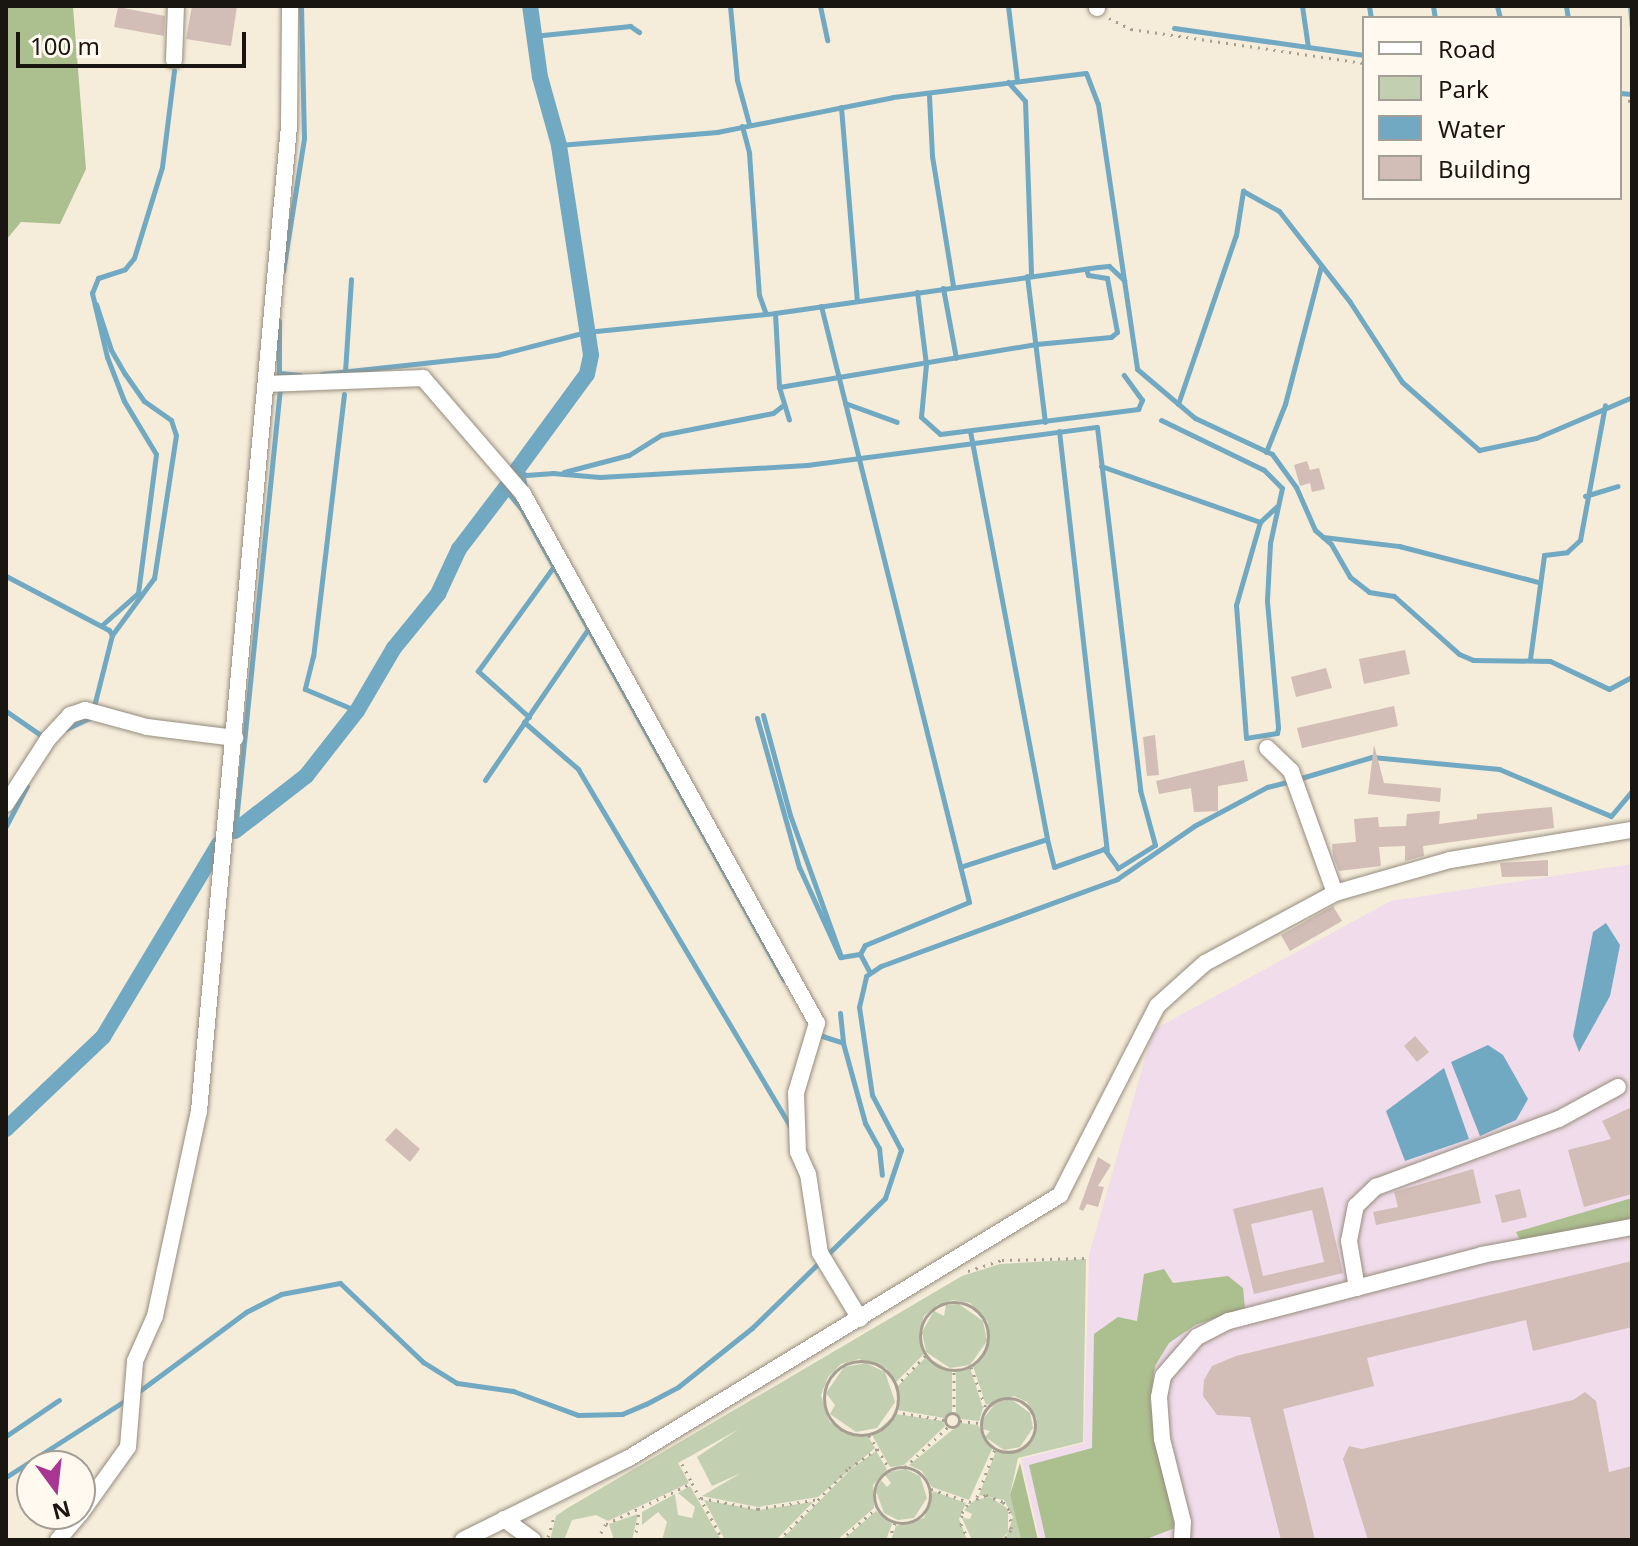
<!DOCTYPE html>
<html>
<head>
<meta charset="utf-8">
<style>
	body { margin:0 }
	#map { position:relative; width:1638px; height:1546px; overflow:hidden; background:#f5ecda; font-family:"Noto Sans",sans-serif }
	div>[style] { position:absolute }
	.industrial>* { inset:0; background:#f0dcea }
	.green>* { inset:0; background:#c3cfb1 }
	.forest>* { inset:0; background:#acbf8e }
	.water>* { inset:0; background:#71a9c3 }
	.stream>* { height:5px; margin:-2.5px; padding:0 2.5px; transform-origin:2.5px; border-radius:2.5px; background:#71a9c3 }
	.canal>* { height:16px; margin:-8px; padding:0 8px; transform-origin:8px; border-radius:8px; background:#71a9c3 }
	.building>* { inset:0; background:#d2bdb7 }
	.path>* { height:3px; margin-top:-1.5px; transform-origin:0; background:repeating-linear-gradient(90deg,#a69f91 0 2px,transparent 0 8px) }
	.path>.ring { margin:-1.5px; padding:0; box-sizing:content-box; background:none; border:3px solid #a69f91; border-radius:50% }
	.roads { filter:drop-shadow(0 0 2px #958c7d) drop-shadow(0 0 2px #958c7d) }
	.minor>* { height:16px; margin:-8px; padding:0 8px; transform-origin:8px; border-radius:8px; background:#fff }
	span { translate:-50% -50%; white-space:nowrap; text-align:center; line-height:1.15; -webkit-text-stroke:7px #fff9ef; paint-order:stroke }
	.frame { position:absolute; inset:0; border:8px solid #191510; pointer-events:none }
	.legend { position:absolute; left:1362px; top:16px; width:260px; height:184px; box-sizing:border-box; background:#fff9ef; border:2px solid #a39e96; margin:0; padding:10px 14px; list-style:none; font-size:24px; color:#191510 }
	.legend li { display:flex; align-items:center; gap:16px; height:40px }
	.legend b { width:40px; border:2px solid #a39e96 }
	.north { position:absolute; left:16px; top:1450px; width:80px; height:80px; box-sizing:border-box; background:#fff9ef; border:2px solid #a39e96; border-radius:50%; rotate:165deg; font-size:22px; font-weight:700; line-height:32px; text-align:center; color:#191510 }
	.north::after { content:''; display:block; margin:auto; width:28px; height:36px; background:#a93691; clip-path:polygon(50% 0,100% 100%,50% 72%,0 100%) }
	.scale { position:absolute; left:16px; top:32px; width:230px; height:36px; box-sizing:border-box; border:4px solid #191510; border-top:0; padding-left:10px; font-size:24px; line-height:28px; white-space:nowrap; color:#191510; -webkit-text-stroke:6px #fff9ef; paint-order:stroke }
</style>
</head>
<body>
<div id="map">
	<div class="industrial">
		<div style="clip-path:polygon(1632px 864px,1632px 1540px,1040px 1540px,1021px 1459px,1084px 1443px,1089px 1255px,1153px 1030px,1391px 901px)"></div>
	</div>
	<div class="green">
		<div style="clip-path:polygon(1086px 1259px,1083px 1442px,1018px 1458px,1010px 1495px,1021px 1540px,1005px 1540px,1013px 1517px,1004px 1500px,979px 1495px,996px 1451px,1024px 1450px,1035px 1435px,1037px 1419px,1027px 1402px,1014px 1396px,986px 1405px,973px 1366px,988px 1347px,988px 1322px,970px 1303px,953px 1300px,937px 1305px,924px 1316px,919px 1332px,924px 1354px,896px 1382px,886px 1368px,859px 1359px,841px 1364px,828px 1377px,821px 1395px,829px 1421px,844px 1433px,868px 1436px,875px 1448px,818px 1497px,758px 1507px,702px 1496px,741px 1473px,712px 1486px,697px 1457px,739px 1429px,678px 1463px,689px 1483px,608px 1521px,596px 1515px,572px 1520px,564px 1540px,550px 1540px,556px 1516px,566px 1509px,962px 1276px,1000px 1264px)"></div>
		<div style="clip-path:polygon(959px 1304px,983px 1321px,987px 1341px,970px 1365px,950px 1368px,926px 1352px,922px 1332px,934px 1311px,944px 1316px,946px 1305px)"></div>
		<div style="clip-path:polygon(926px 1357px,952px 1371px,952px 1412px,944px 1418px,898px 1410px,898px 1386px)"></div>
		<div style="clip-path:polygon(866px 1363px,885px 1372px,895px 1402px,877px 1428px,856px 1432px,830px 1414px,835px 1405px,826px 1393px,844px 1367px)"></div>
		<div style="clip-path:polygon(970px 1368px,983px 1408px,979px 1421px,961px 1419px,956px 1412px,956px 1371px)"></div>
		<div style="clip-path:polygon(1011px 1399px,1030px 1413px,1033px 1428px,1020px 1447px,1004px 1450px,985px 1437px,990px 1431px,982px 1429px,982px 1421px,996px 1402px)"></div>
		<div style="clip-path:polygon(896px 1414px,943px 1421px,945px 1426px,904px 1465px,890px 1467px,872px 1435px)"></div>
		<div style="clip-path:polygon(961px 1423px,978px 1425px,992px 1449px,969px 1500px,932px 1487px,922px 1471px,909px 1465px)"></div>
		<div style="clip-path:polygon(876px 1451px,887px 1469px,873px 1485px,874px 1508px,837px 1540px,781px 1540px,851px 1469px)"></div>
		<div style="clip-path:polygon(905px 1469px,920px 1476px,927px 1498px,914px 1518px,898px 1520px,884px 1513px,876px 1491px,881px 1480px,887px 1487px,891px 1483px,885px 1475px,890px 1472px)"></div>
		<div style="clip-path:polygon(690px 1486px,721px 1540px,662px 1540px,667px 1522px,658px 1512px,642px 1525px,642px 1512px,675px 1494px,678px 1515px,692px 1518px,695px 1507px,678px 1493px)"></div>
		<div style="clip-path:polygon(933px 1491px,966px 1503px,959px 1519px,967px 1540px,891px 1540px,896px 1526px,924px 1518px)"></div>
		<div style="clip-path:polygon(990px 1497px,1008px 1509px,1008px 1532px,1001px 1540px,972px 1540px,962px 1518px,970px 1519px,972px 1514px,964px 1510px,975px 1500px)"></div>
		<div style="clip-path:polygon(704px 1500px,758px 1510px,813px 1502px,776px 1540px,725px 1540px)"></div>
		<div style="clip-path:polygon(876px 1511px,892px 1524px,886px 1540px,843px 1540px)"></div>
		<div style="clip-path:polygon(638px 1514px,632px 1540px,614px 1540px,609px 1524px)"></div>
	</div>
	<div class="forest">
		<div style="clip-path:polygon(6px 6px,73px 7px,86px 169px,60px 224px,21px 222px,6px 240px)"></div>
		<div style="clip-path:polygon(1632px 1198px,1632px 1221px,1521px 1242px,1516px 1232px)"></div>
		<div style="clip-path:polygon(1164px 1269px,1173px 1283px,1228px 1276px,1243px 1288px,1245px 1308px,1195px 1325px,1169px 1343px,1155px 1366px,1150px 1402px,1175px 1528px,1144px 1540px,1046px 1540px,1029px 1465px,1092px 1448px,1094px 1334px,1118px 1317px,1137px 1321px,1144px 1274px)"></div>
		<div style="clip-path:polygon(1020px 1463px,1038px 1540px,1021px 1540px,1010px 1495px)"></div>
	</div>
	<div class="water">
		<div style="clip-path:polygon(1606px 923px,1620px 945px,1615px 971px,1610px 996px,1579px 1052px,1573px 1036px,1593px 932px)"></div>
		<div style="clip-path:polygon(1488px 1045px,1503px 1055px,1528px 1099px,1516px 1120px,1480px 1136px,1451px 1062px)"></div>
		<div style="clip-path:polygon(1444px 1068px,1469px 1139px,1405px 1161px,1386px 1111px)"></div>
	</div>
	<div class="stream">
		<div style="left:730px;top:6px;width:74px;rotate:84.6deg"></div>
		<div style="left:737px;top:80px;width:46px;rotate:74.7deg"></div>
		<div style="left:820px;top:6px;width:35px;rotate:78deg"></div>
		<div style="left:1008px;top:6px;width:75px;rotate:83.1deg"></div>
		<div style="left:1302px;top:6px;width:41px;rotate:81.7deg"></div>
		<div style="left:1369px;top:6px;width:12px;rotate:81deg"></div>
		<div style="left:1433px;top:6px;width:12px;rotate:81deg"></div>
		<div style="left:1497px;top:6px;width:12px;rotate:76deg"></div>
		<div style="left:1566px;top:6px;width:12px;rotate:81deg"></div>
		<div style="left:1630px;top:6px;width:21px;rotate:85deg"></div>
		<div style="left:1174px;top:28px;width:192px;rotate:8.1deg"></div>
		<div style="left:533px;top:36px;width:98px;rotate:-5.9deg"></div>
		<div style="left:630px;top:26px;width:11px;rotate:34deg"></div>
		<div style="left:1008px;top:82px;width:25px;rotate:48deg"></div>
		<div style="left:1025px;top:101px;width:174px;rotate:88deg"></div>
		<div style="left:1620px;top:93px;width:12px;rotate:5deg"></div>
		<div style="left:929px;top:96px;width:60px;rotate:87.1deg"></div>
		<div style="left:932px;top:156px;width:132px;rotate:80.8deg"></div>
		<div style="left:841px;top:107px;width:195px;rotate:85.3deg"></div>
		<div style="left:742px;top:126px;width:28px;rotate:75deg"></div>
		<div style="left:749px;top:153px;width:142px;rotate:86deg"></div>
		<div style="left:759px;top:295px;width:20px;rotate:70deg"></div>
		<div style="left:559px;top:145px;width:159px;rotate:-4.7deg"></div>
		<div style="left:717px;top:132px;width:179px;rotate:-11.2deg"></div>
		<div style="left:893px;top:97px;width:194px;rotate:-7.1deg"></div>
		<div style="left:1086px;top:73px;width:33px;rotate:69deg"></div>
		<div style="left:1098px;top:104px;width:268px;rotate:81.6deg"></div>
		<div style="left:1137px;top:369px;width:76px;rotate:40.2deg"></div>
		<div style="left:1195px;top:418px;width:85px;rotate:25.1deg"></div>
		<div style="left:1272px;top:454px;width:41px;rotate:54deg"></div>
		<div style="left:1296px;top:487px;width:47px;rotate:66.2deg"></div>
		<div style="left:1315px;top:530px;width:21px;rotate:41deg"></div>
		<div style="left:1331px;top:544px;width:38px;rotate:60deg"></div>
		<div style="left:1350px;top:577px;width:24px;rotate:38deg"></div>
		<div style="left:1369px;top:592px;width:25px;rotate:9deg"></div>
		<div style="left:1394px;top:596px;width:87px;rotate:41.7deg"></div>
		<div style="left:1459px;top:654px;width:15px;rotate:23deg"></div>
		<div style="left:1473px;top:660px;width:77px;rotate:0.7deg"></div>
		<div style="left:1550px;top:661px;width:65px;rotate:25.4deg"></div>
		<div style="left:1609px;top:689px;width:26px;rotate:-28deg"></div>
		<div style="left:283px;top:271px;width:135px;rotate:-81deg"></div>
		<div style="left:304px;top:138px;width:132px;rotate:-91.3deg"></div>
		<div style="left:1027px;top:276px;width:147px;rotate:83deg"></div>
		<div style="left:943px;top:288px;width:71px;rotate:79.5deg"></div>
		<div style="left:917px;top:292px;width:73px;rotate:82.9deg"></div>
		<div style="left:926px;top:364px;width:53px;rotate:95.4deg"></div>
		<div style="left:921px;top:417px;width:25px;rotate:42deg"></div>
		<div style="left:940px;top:434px;width:200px;rotate:-7.2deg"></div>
		<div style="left:1138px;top:409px;width:10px;rotate:-66deg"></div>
		<div style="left:1142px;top:400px;width:31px;rotate:-126deg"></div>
		<div style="left:96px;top:304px;width:48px;rotate:71.9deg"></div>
		<div style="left:111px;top:350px;width:28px;rotate:60deg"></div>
		<div style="left:125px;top:374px;width:33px;rotate:55deg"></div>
		<div style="left:144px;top:401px;width:33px;rotate:35deg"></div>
		<div style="left:171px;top:420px;width:16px;rotate:72deg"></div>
		<div style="left:176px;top:435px;width:145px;rotate:98.7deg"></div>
		<div style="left:154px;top:578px;width:71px;rotate:126.4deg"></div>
		<div style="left:821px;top:306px;width:614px;rotate:76.05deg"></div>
		<div style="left:969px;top:902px;width:113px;rotate:157.5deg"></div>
		<div style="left:865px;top:945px;width:10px;rotate:119deg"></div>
		<div style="left:860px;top:954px;width:21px;rotate:62deg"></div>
		<div style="left:775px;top:313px;width:74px;rotate:86.9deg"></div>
		<div style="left:779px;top:387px;width:34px;rotate:73deg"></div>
		<div style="left:279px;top:321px;width:53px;rotate:90deg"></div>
		<div style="left:345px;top:372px;width:93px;rotate:-86.3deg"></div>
		<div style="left:280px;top:373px;width:20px;rotate:6deg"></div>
		<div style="left:322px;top:374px;width:176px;rotate:-6.2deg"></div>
		<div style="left:497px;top:355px;width:92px;rotate:-14.5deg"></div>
		<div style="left:586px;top:332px;width:190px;rotate:-5.7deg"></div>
		<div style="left:775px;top:313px;width:326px;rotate:-8.1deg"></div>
		<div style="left:1098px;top:267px;width:11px;rotate:-5deg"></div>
		<div style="left:1109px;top:266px;width:21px;rotate:43deg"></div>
		<div style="left:779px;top:387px;width:261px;rotate:-9.5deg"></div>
		<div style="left:1036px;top:344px;width:75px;rotate:-5.3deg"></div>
		<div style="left:1111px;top:337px;width:8px;rotate:-40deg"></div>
		<div style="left:1117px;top:332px;width:55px;rotate:-100.5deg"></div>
		<div style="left:1107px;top:278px;width:19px;rotate:-171deg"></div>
		<div style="left:1088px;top:275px;width:6px;rotate:-108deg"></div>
		<div style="left:344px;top:394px;width:264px;rotate:96.7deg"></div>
		<div style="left:313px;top:656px;width:34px;rotate:104deg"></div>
		<div style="left:305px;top:689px;width:56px;rotate:22.9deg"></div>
		<div style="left:845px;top:403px;width:55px;rotate:20.1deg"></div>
		<div style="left:1178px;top:404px;width:179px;rotate:-71.1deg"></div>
		<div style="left:1236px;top:235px;width:45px;rotate:-81deg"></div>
		<div style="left:1243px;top:191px;width:41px;rotate:29.1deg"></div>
		<div style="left:1279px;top:211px;width:115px;rotate:52deg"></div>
		<div style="left:1350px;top:302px;width:95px;rotate:57deg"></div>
		<div style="left:1402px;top:382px;width:103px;rotate:41.4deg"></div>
		<div style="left:1479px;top:450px;width:58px;rotate:-11.9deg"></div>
		<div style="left:1536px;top:438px;width:104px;rotate:-23.1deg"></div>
		<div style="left:1161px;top:420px;width:114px;rotate:25.9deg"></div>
		<div style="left:1264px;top:470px;width:25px;rotate:45deg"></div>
		<div style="left:1282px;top:488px;width:56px;rotate:102.3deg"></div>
		<div style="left:1270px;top:543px;width:58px;rotate:93deg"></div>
		<div style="left:1267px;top:601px;width:127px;rotate:85deg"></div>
		<div style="left:1278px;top:728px;width:5px;rotate:101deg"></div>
		<div style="left:1277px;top:733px;width:31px;rotate:171deg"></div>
		<div style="left:1246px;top:738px;width:133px;rotate:-94.3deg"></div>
		<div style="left:1236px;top:605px;width:86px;rotate:-73.9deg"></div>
		<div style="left:1260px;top:522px;width:23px;rotate:-43deg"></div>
		<div style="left:970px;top:431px;width:415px;rotate:79.3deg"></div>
		<div style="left:1059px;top:431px;width:422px;rotate:83.5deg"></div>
		<div style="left:1266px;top:452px;width:52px;rotate:-68.4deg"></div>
		<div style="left:1285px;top:404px;width:143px;rotate:-75.4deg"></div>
		<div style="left:1101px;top:466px;width:169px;rotate:19.4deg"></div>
		<div style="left:517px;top:470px;width:10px;rotate:29deg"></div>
		<div style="left:526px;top:475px;width:28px;rotate:-4deg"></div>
		<div style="left:564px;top:472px;width:67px;rotate:-14.7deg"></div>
		<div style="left:629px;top:455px;width:38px;rotate:-32deg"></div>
		<div style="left:661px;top:435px;width:114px;rotate:-11.1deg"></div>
		<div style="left:773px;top:413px;width:11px;rotate:-38deg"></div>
		<div style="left:522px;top:473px;width:14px;rotate:78deg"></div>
		<div style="left:552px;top:473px;width:48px;rotate:4.8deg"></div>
		<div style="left:600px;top:477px;width:207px;rotate:-3.3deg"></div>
		<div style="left:807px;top:465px;width:292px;rotate:-7.5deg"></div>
		<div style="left:1097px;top:427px;width:366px;rotate:83.2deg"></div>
		<div style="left:1140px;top:790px;width:57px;rotate:74.7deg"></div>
		<div style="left:1155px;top:845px;width:44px;rotate:148.1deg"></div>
		<div style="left:1118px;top:868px;width:24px;rotate:-126deg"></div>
		<div style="left:1104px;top:849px;width:53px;rotate:160.2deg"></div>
		<div style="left:1054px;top:867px;width:29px;rotate:-104deg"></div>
		<div style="left:1047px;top:839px;width:91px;rotate:162.2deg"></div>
		<div style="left:504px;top:488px;width:26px;rotate:50deg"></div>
		<div style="left:521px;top:508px;width:540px;rotate:60.87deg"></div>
		<div style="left:1585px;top:496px;width:34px;rotate:-17deg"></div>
		<div style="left:1323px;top:537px;width:77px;rotate:6.8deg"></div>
		<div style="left:1399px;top:546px;width:144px;rotate:14.5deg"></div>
		<div style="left:6px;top:576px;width:116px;rotate:27.7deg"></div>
		<div style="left:109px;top:630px;width:6px;rotate:59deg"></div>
		<div style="left:112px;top:635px;width:77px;rotate:104.2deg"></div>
		<div style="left:102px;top:625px;width:48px;rotate:-41.6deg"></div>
		<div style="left:138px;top:593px;width:140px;rotate:-82.6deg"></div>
		<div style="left:156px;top:454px;width:62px;rotate:-121.1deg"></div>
		<div style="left:124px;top:401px;width:47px;rotate:-111.1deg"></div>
		<div style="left:107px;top:357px;width:66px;rotate:-103.2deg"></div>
		<div style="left:92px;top:293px;width:16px;rotate:-68deg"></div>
		<div style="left:98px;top:278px;width:28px;rotate:-18deg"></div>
		<div style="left:125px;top:269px;width:14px;rotate:-51deg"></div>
		<div style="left:134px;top:258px;width:95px;rotate:-72.9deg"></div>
		<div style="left:162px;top:167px;width:97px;rotate:-82.9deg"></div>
		<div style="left:1530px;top:659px;width:105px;rotate:-82.3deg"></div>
		<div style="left:1544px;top:555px;width:23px;rotate:-7deg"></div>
		<div style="left:1567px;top:552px;width:18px;rotate:-43deg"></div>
		<div style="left:1580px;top:540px;width:137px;rotate:-79.5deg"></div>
		<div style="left:6px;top:711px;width:44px;rotate:34.8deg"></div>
		<div style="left:763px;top:715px;width:104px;rotate:74.9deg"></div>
		<div style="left:790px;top:815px;width:151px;rotate:70.2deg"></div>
		<div style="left:841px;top:957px;width:19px;rotate:-9deg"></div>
		<div style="left:529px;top:717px;width:69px;rotate:-138deg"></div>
		<div style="left:478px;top:671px;width:130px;rotate:-54.1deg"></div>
		<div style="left:757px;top:718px;width:155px;rotate:74.3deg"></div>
		<div style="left:799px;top:867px;width:99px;rotate:65.5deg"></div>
		<div style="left:524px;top:722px;width:72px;rotate:41deg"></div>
		<div style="left:578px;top:769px;width:417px;rotate:59.3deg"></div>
		<div style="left:66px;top:729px;width:26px;rotate:-25deg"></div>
		<div style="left:1301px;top:778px;width:74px;rotate:-16.5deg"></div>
		<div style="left:1372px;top:757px;width:128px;rotate:5.4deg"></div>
		<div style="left:1499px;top:769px;width:121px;rotate:22.8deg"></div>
		<div style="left:1611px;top:816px;width:33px;rotate:-50deg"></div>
		<div style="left:485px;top:780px;width:183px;rotate:-55.7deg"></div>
		<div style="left:6px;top:826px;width:45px;rotate:-62.3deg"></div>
		<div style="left:235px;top:831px;width:445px;rotate:-84.2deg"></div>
		<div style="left:840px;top:1013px;width:30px;rotate:84deg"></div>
		<div style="left:843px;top:1043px;width:83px;rotate:74.6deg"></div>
		<div style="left:865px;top:1123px;width:29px;rotate:61deg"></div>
		<div style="left:879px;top:1148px;width:27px;rotate:84deg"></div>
		<div style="left:819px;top:1035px;width:25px;rotate:18deg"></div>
		<div style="left:138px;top:1392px;width:134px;rotate:-36.5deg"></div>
		<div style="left:246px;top:1312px;width:39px;rotate:-27deg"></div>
		<div style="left:281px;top:1294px;width:60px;rotate:-10.6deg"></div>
		<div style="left:340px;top:1283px;width:115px;rotate:43.6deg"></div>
		<div style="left:423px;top:1362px;width:40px;rotate:32deg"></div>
		<div style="left:457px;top:1383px;width:57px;rotate:8.1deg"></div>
		<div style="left:513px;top:1391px;width:69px;rotate:20.3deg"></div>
		<div style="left:578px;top:1415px;width:44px;rotate:-1.3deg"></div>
		<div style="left:622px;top:1414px;width:26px;rotate:-23deg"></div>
		<div style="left:646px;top:1404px;width:36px;rotate:-28deg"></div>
		<div style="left:678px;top:1387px;width:95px;rotate:-38.6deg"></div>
		<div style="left:752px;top:1328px;width:186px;rotate:-44.3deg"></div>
		<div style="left:885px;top:1198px;width:51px;rotate:-71.6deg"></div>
		<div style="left:901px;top:1150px;width:62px;rotate:-117.8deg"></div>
		<div style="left:872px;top:1095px;width:89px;rotate:-98.4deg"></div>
		<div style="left:859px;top:1007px;width:32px;rotate:-77deg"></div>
		<div style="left:866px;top:976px;width:18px;rotate:-34deg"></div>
		<div style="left:881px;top:966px;width:252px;rotate:-20.2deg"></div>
		<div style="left:1117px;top:879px;width:93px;rotate:-34.5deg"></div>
		<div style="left:1194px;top:826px;width:83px;rotate:-28.1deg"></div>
		<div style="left:1267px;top:787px;width:25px;rotate:-14deg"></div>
		<div style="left:6px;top:1436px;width:64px;rotate:-34.2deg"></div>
		<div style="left:6px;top:1477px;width:143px;rotate:-32.7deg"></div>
	</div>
	<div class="canal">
		<div style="left:516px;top:471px;width:120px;rotate:-53.8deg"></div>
		<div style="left:587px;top:374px;width:19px;rotate:-78deg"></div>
		<div style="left:591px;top:355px;width:212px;rotate:-98.7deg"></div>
		<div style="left:559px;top:145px;width:71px;rotate:-105.6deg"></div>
		<div style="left:540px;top:77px;width:72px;rotate:-98deg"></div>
		<div style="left:235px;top:831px;width:90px;rotate:-37.8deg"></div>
		<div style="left:306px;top:776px;width:83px;rotate:-51.9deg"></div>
		<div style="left:357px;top:711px;width:73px;rotate:-59.6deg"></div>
		<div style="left:394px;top:648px;width:70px;rotate:-50.8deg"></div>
		<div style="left:438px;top:594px;width:50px;rotate:-65deg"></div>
		<div style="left:459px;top:549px;width:84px;rotate:-52.7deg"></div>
		<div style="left:6px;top:1129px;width:134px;rotate:-43.5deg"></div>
		<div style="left:103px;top:1037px;width:225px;rotate:-59deg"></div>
	</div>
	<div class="building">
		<div style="clip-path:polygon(192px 6px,237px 6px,231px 46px,186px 39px)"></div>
		<div style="clip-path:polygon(118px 7px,165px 16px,164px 36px,114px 27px)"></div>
		<div style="clip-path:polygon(1307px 461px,1310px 470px,1319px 468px,1325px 489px,1312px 492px,1310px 483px,1300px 486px,1294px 465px)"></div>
		<div style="clip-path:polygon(1405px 650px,1410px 674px,1364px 684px,1359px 659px)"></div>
		<div style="clip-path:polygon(1326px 668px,1332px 688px,1296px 697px,1291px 677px)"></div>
		<div style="clip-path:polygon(1394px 706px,1398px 726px,1302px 748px,1297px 728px)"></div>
		<div style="clip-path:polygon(1155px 735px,1159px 775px,1147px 776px,1143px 737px)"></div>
		<div style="clip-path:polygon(1374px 745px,1384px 783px,1441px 788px,1440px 802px,1368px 794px)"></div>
		<div style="clip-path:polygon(1244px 760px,1248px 781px,1218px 786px,1218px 811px,1194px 812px,1191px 788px,1159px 794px,1156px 781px)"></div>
		<div style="clip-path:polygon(1552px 807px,1554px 828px,1423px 846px,1424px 856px,1405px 861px,1405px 846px,1379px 847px,1381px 866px,1339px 871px,1333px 856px,1332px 844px,1356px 842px,1354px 819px,1378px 817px,1379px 827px,1406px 826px,1407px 814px,1440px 811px,1439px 824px,1477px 819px,1477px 814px)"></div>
		<div style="clip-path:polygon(1548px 860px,1548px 876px,1502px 877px,1500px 863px)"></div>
		<div style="clip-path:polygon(1333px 906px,1342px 921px,1290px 951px,1281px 935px)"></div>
		<div style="clip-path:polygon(1415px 1036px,1429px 1052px,1417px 1062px,1404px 1046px)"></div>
		<div style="clip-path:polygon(1632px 1107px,1632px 1194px,1584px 1207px,1568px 1150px,1611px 1139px,1602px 1121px)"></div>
		<div style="clip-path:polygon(396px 1128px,420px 1149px,410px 1162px,385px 1140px)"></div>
		<div style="clip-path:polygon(1098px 1157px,1111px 1165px,1098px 1186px,1104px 1187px,1098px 1207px,1087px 1204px,1083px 1211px,1079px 1209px)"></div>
		<div style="clip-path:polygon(1473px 1169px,1481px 1203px,1376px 1225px,1373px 1212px,1398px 1207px,1394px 1192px)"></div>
		<div style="clip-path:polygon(evenodd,1323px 1187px,1343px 1273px,1254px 1294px,1233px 1209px,1323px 1187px,1312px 1210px,1324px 1262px,1263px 1276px,1251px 1224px,1312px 1210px)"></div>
		<div style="clip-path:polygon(1520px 1189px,1527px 1217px,1502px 1223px,1495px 1195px)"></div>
		<div style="clip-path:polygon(1632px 1261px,1632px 1327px,1533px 1351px,1526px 1320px,1367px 1358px,1374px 1386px,1283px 1409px,1315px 1540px,1281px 1540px,1250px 1417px,1217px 1415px,1203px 1396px,1204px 1380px,1212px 1366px,1236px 1356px)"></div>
		<div style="clip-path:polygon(1585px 1392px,1596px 1401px,1609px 1472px,1632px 1466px,1632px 1540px,1368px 1540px,1343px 1459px,1349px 1446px,1362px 1449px,1573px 1400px)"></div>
	</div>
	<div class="path">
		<div style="left:1109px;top:18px;width:25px;rotate:27deg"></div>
		<div style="left:1131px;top:29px;width:235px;rotate:8.3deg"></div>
		<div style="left:1620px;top:100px;width:12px;rotate:5deg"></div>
		<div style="left:968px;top:1271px;width:36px;rotate:-18deg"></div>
		<div style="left:1002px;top:1260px;width:84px;rotate:-1.4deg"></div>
		<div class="ring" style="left:920px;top:1302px;width:65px;height:65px"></div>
		<div class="ring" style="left:824px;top:1361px;width:71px;height:71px"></div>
		<div style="left:971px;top:1367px;width:45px;rotate:70.3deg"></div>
		<div style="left:896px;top:1386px;width:43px;rotate:-45.9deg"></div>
		<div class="ring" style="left:981px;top:1398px;width:51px;height:51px"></div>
		<div style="left:895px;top:1412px;width:51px;rotate:9.1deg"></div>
		<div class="ring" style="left:945px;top:1413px;width:11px;height:11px"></div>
		<div style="left:954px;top:1414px;width:44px;rotate:-90deg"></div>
		<div style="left:960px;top:1421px;width:20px;rotate:6deg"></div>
		<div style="left:869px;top:1435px;width:41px;rotate:59deg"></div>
		<div style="left:682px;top:1464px;width:21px;rotate:62deg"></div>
		<div class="ring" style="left:874px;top:1467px;width:53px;height:53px"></div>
		<div style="left:905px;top:1467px;width:60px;rotate:-43deg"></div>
		<div style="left:931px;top:1489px;width:40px;rotate:18.9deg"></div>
		<div style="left:977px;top:1497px;width:51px;rotate:-69.4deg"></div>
		<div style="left:701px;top:1498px;width:58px;rotate:10.9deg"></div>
		<div style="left:758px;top:1509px;width:62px;rotate:-9.3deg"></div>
		<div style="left:548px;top:1537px;width:24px;rotate:-73deg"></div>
		<div style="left:597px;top:1540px;width:18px;rotate:-61deg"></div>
		<div style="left:606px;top:1524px;width:95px;rotate:-25.5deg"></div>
		<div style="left:692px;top:1483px;width:65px;rotate:61.5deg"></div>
		<div style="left:635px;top:1540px;width:29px;rotate:-82deg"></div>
		<div style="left:779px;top:1540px;width:100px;rotate:-45.8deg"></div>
		<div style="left:849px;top:1468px;width:34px;rotate:-34deg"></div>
		<div style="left:841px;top:1540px;width:47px;rotate:-42.4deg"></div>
		<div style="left:889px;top:1540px;width:18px;rotate:-71deg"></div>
		<div style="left:969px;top:1540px;width:17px;rotate:-118deg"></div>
		<div style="left:961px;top:1525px;width:12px;rotate:-85deg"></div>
		<div style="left:962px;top:1513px;width:13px;rotate:-58deg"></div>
		<div style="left:969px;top:1502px;width:18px;rotate:-22deg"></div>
		<div style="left:986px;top:1495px;width:18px;rotate:22deg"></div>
		<div style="left:1003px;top:1502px;width:11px;rotate:52deg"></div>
		<div style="left:1010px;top:1511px;width:19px;rotate:87deg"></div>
		<div style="left:1011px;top:1530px;width:12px;rotate:125deg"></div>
	</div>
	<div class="roads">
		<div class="minor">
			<div style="left:1097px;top:6px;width:2px;rotate:90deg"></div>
			<div style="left:174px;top:60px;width:54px;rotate:-87.9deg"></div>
			<div style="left:267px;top:384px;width:156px;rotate:-2.2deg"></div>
			<div style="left:423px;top:378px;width:153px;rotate:49.2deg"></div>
			<div style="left:523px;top:494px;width:605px;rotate:60.94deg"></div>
			<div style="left:817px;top:1023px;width:73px;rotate:106.7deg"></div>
			<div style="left:796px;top:1093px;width:59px;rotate:88.1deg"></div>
			<div style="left:798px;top:1152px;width:24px;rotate:66deg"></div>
			<div style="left:808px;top:1174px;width:80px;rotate:81.4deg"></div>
			<div style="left:820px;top:1253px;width:77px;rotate:58.8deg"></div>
			<div style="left:6px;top:804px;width:77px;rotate:-57.1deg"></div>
			<div style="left:48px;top:739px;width:33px;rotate:-47deg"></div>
			<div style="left:70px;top:715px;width:16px;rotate:-18deg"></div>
			<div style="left:85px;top:710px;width:64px;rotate:15.3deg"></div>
			<div style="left:147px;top:727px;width:89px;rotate:7.1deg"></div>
			<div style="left:1335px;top:893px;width:120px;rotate:-16deg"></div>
			<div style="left:1450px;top:860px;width:184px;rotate:-9.4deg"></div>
			<div style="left:1357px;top:1288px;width:48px;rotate:-99.7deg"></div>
			<div style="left:1349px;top:1241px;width:36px;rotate:-79deg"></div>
			<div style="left:1356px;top:1206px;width:28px;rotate:-44deg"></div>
			<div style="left:1376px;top:1187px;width:195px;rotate:-20.4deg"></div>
			<div style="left:1559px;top:1119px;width:67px;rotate:-28.5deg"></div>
			<div style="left:80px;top:1514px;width:82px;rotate:-54.4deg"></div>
			<div style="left:128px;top:1447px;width:86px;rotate:-85.3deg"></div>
			<div style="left:135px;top:1361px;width:49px;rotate:-66deg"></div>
			<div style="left:155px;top:1316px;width:210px;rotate:-77.9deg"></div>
			<div style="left:199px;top:1111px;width:989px;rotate:-84.78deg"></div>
			<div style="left:289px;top:126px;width:120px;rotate:-89.5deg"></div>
			<div style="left:504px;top:1519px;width:36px;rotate:36deg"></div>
			<div style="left:58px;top:1540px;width:34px;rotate:-50deg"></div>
			<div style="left:463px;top:1540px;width:185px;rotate:-26.3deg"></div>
			<div style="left:629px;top:1458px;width:505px;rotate:-31.39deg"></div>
			<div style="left:1060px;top:1195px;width:212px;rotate:-62.8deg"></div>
			<div style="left:1157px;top:1006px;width:64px;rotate:-41.9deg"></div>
			<div style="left:1205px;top:963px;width:148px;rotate:-28.3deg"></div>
			<div style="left:1335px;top:893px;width:130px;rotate:-109.8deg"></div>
			<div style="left:1291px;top:771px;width:33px;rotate:-136deg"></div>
			<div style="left:1182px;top:1540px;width:18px;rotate:-87deg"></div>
			<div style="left:1183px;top:1522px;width:86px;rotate:-104.2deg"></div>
			<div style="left:1162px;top:1439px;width:42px;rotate:-94.1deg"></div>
			<div style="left:1159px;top:1397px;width:21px;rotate:-79deg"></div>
			<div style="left:1163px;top:1376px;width:52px;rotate:-48.9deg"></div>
			<div style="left:1197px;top:1337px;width:36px;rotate:-27deg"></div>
			<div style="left:1229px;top:1321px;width:261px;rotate:-14.6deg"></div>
			<div style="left:1482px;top:1255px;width:153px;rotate:-10.6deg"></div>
		</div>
	</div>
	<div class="frame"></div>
	<ul class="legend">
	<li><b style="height:10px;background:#fff"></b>Road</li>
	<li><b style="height:22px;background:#c3cfb1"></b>Park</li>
	<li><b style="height:22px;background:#71a9c3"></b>Water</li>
	<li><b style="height:22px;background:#d2bdb7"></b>Building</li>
	</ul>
	<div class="north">N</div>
	<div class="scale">100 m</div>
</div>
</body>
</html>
